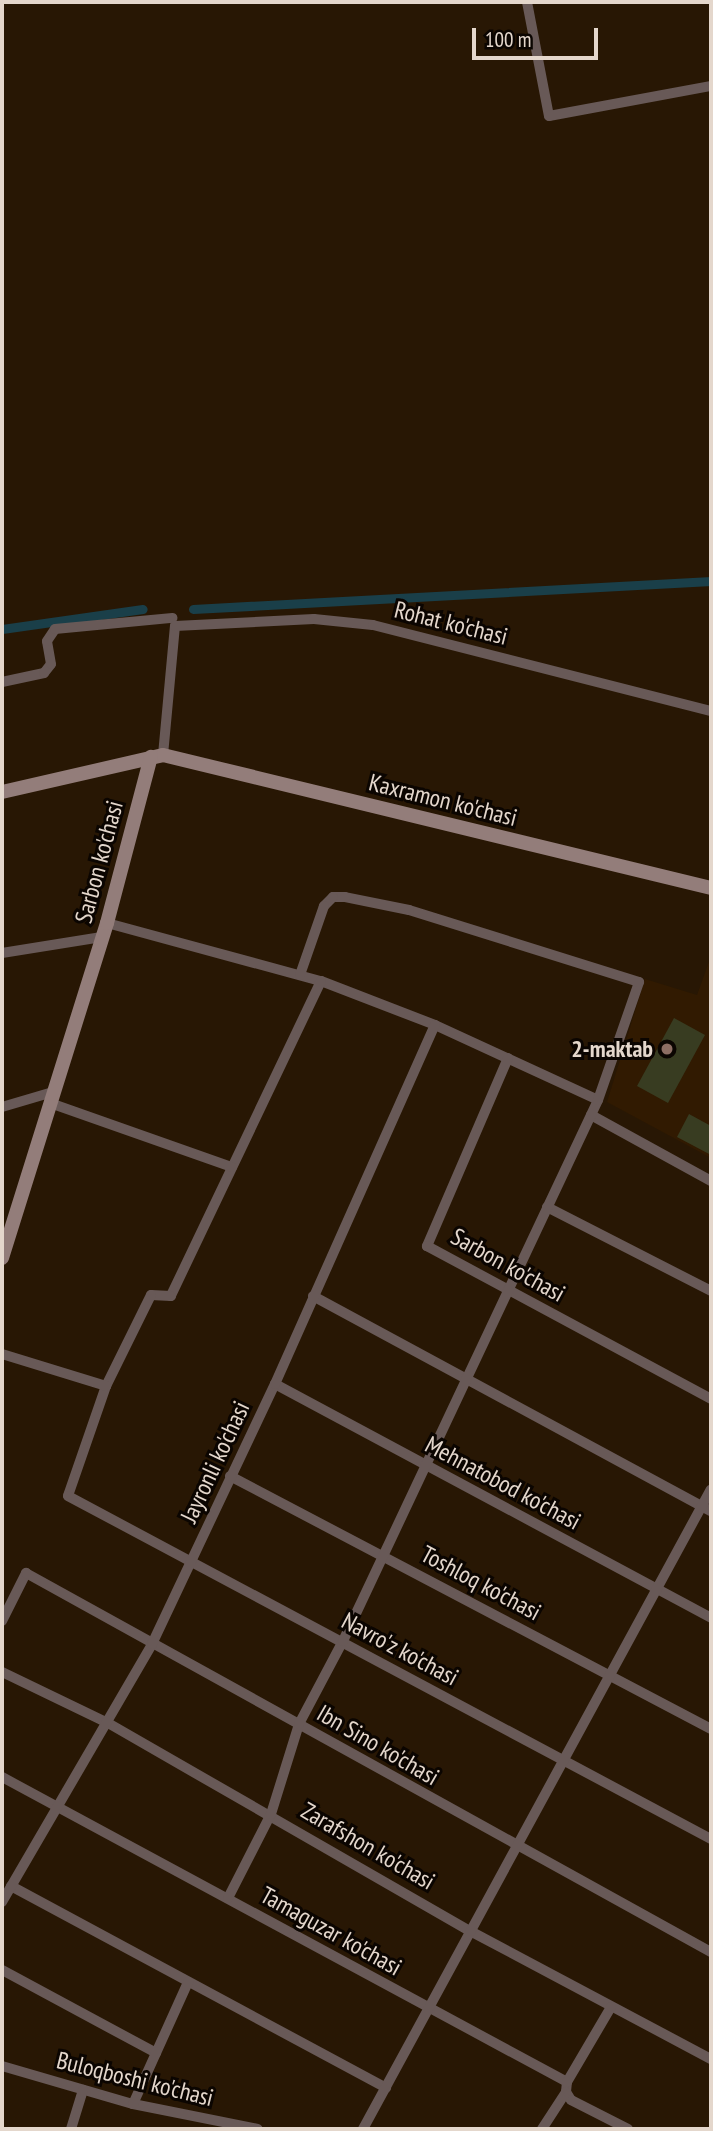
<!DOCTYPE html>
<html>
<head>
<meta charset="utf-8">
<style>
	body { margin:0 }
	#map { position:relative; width:713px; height:2131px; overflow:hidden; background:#281704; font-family:"PT Sans Narrow",sans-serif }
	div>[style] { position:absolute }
	.built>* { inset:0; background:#311a01 }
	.green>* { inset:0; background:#383c21 }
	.canal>* { height:9px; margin:-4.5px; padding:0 4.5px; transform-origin:4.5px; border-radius:4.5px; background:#1a3f49 }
	.street>* { height:10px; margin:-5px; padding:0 5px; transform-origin:5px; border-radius:5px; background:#685957 }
	.secondary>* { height:14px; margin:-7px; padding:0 7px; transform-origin:7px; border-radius:7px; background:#937d7a }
	.dots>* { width:19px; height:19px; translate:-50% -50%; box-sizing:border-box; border:4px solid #0b0501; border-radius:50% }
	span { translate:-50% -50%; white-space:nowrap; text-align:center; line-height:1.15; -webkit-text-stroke:6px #0b0501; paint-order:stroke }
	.street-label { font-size:24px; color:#e4d7cc }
	.poi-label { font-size:24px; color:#e4d7cc; font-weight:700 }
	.right { translate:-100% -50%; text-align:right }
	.frame { position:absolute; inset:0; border:4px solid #e4d7cc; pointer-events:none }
	.scale { position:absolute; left:472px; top:28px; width:126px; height:32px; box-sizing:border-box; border:4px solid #e4d7cc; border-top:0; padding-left:9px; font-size:21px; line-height:24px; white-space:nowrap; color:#e4d7cc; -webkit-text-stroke:5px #0b0501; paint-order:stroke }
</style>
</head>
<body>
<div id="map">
	<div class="built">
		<div style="clip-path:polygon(711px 956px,711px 1158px,607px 1102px,645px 979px,697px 995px)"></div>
	</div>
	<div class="green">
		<div style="clip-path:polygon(674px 1018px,705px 1035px,668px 1103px,637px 1086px)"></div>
		<div style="clip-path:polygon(689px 1114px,711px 1126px,711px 1155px,677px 1137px)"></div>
	</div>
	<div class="canal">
		<div style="left:193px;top:609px;width:519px;rotate:-3.09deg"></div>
		<div style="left:2px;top:629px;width:142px;rotate:-8.1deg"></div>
	</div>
	<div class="street">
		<div style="left:527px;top:2px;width:116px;rotate:79.1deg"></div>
		<div style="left:549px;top:116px;width:165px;rotate:-10.5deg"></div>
		<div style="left:2px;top:682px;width:43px;rotate:-12.1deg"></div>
		<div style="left:44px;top:673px;width:11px;rotate:-52deg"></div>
		<div style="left:51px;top:664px;width:23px;rotate:-100deg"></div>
		<div style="left:47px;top:641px;width:14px;rotate:-56deg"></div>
		<div style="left:55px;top:629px;width:118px;rotate:-5.4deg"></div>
		<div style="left:163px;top:755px;width:130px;rotate:-84.7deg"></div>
		<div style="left:175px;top:626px;width:139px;rotate:-2.9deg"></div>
		<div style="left:314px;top:619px;width:59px;rotate:5.8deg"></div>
		<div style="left:373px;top:625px;width:349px;rotate:14.3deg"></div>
		<div style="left:107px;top:923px;width:222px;rotate:15.2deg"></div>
		<div style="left:321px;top:981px;width:122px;rotate:21.1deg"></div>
		<div style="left:435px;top:1025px;width:179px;rotate:24.7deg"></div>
		<div style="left:2px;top:953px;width:101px;rotate:-9.1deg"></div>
		<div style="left:321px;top:981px;width:349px;rotate:115.5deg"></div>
		<div style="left:171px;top:1296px;width:20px;rotate:-177deg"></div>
		<div style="left:151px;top:1295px;width:102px;rotate:116.3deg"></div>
		<div style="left:106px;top:1386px;width:116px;rotate:109.1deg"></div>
		<div style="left:68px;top:1496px;width:729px;rotate:28.08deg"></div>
		<div style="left:508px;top:1058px;width:205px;rotate:113.3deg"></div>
		<div style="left:427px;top:1246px;width:323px;rotate:28.3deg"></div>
		<div style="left:50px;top:1103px;width:193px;rotate:19.4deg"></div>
		<div style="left:2px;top:1107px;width:53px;rotate:-16.4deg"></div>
		<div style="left:591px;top:1115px;width:137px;rotate:28.8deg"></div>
		<div style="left:547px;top:1207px;width:184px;rotate:27.1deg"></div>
		<div style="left:313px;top:1296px;width:452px;rotate:28.4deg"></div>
		<div style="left:2px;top:1354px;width:109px;rotate:17.1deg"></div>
		<div style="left:275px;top:1384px;width:495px;rotate:28.2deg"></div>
		<div style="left:230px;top:1476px;width:543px;rotate:27.74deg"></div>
		<div style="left:2px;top:1621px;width:54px;rotate:-63.4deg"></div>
		<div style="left:26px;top:1573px;width:783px;rotate:28.96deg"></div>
		<div style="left:2px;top:1672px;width:118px;rotate:25.7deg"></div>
		<div style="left:108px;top:1723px;width:420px;rotate:29.9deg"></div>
		<div style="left:472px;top:1932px;width:271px;rotate:28deg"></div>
		<div style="left:2px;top:1777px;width:642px;rotate:28.36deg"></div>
		<div style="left:567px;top:2082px;width:10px;rotate:96deg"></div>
		<div style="left:566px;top:2092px;width:9px;rotate:58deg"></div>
		<div style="left:571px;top:2100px;width:64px;rotate:27deg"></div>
		<div style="left:11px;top:1886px;width:426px;rotate:28.3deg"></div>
		<div style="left:228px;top:1898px;width:94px;rotate:-62.9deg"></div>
		<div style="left:271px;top:1814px;width:94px;rotate:-72.7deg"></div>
		<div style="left:299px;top:1724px;width:94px;rotate:-62.1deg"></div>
		<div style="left:343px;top:1641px;width:598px;rotate:-64.76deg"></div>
		<div style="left:598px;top:1100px;width:125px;rotate:-70.8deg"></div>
		<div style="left:639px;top:982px;width:241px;rotate:-162.6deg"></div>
		<div style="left:409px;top:910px;width:65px;rotate:-168.5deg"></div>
		<div style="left:345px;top:897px;width:12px;rotate:180deg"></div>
		<div style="left:333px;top:897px;width:13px;rotate:135deg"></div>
		<div style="left:324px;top:906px;width:73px;rotate:109.2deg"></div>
		<div style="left:2px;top:1902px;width:298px;rotate:-59.8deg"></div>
		<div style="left:152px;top:1644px;width:288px;rotate:-64.7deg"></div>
		<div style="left:275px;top:1384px;width:393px;rotate:-66deg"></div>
		<div style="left:2px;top:1970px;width:175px;rotate:28.3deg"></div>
		<div style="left:2px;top:2066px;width:136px;rotate:16.2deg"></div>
		<div style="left:133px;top:2104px;width:127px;rotate:11.3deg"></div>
		<div style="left:567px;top:2082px;width:87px;rotate:-59.6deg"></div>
		<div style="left:133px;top:2104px;width:134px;rotate:-65.7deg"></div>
		<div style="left:71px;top:2129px;width:41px;rotate:-72.9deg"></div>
		<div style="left:363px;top:2129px;width:728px;rotate:-61.46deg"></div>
		<div style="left:542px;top:2129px;width:44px;rotate:-57deg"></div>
	</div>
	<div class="secondary">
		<div style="left:2px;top:792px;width:165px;rotate:-12.9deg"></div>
		<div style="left:163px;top:755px;width:564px;rotate:13.64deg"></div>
		<div style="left:2px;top:1258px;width:351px;rotate:-72.6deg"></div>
		<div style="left:107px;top:923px;width:172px;rotate:-75.2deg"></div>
	</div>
	<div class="dots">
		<div style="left:667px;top:1049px;background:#8d6e63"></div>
	</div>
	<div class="street-label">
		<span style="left:451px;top:623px;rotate:14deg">Rohat ko'chasi</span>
		<span style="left:443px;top:800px;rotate:14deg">Kaxramon ko'chasi</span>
		<span style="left:99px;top:862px;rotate:-75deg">Sarbon ko'chasi</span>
		<span style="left:508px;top:1265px;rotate:29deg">Sarbon ko'chasi</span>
		<span style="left:215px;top:1462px;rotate:-65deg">Jayronli ko'chasi</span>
		<span style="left:503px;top:1483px;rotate:28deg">Mehnatobod ko'chasi</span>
		<span style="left:481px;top:1583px;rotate:28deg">Toshloq ko'chasi</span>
		<span style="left:400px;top:1649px;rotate:28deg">Navro'z ko'chasi</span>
		<span style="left:378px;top:1745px;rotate:30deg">Ibn Sino ko'chasi</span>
		<span style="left:368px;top:1846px;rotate:30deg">Zarafshon ko'chasi</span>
		<span style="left:331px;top:1931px;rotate:29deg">Tamaguzar ko'chasi</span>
		<span style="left:135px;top:2079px;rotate:14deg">Buloqboshi ko'chasi</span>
	</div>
	<div class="poi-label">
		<span class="right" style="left:653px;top:1049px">2-maktab</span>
	</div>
	<div class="frame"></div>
	<div class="scale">100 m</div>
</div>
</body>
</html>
